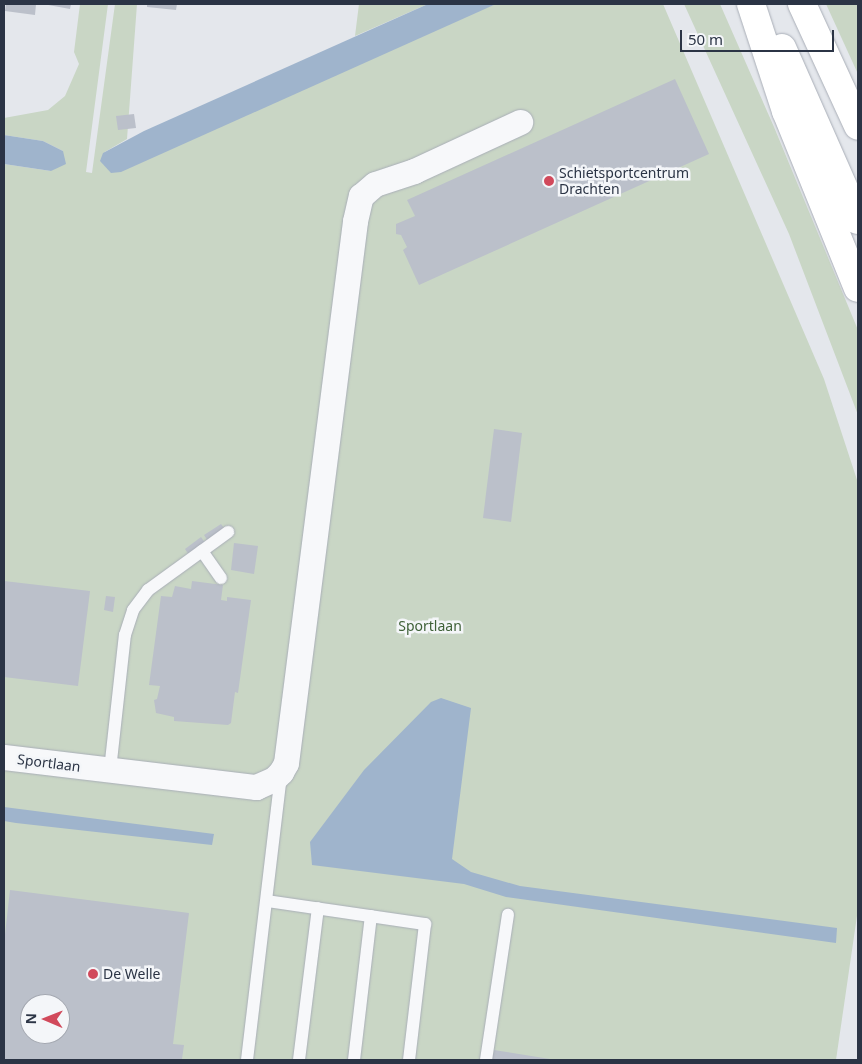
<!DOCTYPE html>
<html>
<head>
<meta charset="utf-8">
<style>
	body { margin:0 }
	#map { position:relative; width:862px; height:1064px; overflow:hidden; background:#e4e7ec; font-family:"Noto Sans",sans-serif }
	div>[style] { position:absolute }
	.green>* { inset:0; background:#c9d6c5 }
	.water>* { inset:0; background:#9fb4cc }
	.building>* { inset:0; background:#bbc0ca }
	.roads { filter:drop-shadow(0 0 1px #a9aeb7) drop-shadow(0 0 1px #a9aeb7) }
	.lane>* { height:12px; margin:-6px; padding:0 6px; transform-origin:6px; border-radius:6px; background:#f7f8fa }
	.street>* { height:25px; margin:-12.5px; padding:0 12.5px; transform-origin:12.5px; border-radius:12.5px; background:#f7f8fa }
	.highway>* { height:28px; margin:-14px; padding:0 14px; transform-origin:14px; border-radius:14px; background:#fff }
	.dots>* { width:14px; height:14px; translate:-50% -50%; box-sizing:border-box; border:2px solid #f4f6f9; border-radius:50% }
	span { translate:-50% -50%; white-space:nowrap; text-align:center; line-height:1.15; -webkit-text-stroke:5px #f4f6f9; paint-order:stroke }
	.poi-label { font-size:14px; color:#2b3445 }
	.left { translate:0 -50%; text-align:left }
	.park-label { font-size:14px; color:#3f6138 }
	.street-label { font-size:14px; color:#2b3445 }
	.frame { position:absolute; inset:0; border:5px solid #2b3445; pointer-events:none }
	.north { position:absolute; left:20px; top:994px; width:50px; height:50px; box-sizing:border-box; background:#f4f6f9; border:1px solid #a4a8b1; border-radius:50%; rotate:271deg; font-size:14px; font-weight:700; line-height:20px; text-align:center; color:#2b3445 }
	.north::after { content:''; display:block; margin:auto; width:18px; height:22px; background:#d1495b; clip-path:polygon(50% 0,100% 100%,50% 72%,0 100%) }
	.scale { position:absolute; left:680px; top:30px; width:154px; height:22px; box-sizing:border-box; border:2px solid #2b3445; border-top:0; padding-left:6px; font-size:15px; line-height:18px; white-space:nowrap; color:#2b3445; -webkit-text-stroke:4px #f4f6f9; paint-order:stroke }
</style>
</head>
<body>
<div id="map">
	<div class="green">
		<div style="clip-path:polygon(evenodd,80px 4px,108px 4px,86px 172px,92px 173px,115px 4px,137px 4px,127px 139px,103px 153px,496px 4px,663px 4px,824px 379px,858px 483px,858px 909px,836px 1060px,4px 1060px,4px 164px,51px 171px,63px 151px,43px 141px,4px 135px,4px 118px,48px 110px,65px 96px,79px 64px,74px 52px,80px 4px,30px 1004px,60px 1004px,60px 1034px,30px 1034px,30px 1004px)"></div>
		<div style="clip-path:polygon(359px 4px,428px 4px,355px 36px)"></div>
		<div style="clip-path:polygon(684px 4px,720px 4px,774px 127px,858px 330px,858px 415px,789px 234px)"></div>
		<div style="clip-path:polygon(826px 4px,858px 4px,858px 74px)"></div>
	</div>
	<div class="water">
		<div style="clip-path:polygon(428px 4px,496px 4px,121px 172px,111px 173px,100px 161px,103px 153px,144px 131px)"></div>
		<div style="clip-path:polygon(4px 135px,43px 141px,63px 151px,66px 164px,51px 171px,4px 164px)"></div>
		<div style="clip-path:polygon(441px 698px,471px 708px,452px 859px,471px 872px,520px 886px,837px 928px,836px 943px,506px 897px,464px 884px,312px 865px,310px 842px,364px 770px,431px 702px)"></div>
		<div style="clip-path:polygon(4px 807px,214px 834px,212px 845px,16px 823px,4px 821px)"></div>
	</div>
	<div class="building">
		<div style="clip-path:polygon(6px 4px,36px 4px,35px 15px,5px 11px)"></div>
		<div style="clip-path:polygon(43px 4px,71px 4px,70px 9px)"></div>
		<div style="clip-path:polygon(147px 4px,177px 4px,176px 10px,147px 7px)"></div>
		<div style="clip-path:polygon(675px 79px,709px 154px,419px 285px,403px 250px,407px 247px,401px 235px,396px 234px,396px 224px,415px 216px,407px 200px)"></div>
		<div style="clip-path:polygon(134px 114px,136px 128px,118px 130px,116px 116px)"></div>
		<div style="clip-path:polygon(494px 429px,522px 433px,511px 522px,483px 518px)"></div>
		<div style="clip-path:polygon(221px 524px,227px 532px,210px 544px,204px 535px)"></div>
		<div style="clip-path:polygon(201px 537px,207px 546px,191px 558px,185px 549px)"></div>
		<div style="clip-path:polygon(234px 543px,258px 546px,254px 574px,231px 570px)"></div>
		<div style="clip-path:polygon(4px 581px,90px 591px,78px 686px,4px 677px)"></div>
		<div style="clip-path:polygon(192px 581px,223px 585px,221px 600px,227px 601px,227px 597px,251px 600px,238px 693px,235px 692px,231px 723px,228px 725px,174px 721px,174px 717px,156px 713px,154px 700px,157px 699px,160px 686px,149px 685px,161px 596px,172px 597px,175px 586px,191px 589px)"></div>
		<div style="clip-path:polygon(106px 596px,115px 597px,113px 612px,104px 610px)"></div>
		<div style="clip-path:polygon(evenodd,10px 890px,189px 913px,173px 1044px,184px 1045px,182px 1059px,4px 1060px,4px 943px,10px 890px,30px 1004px,60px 1004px,60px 1034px,30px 1034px,30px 1004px)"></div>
		<div style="clip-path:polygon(494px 1050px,550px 1059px,550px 1060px,492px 1060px)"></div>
	</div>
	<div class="roads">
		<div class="lane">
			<div style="left:202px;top:551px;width:33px;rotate:55deg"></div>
			<div style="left:110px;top:770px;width:136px;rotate:-83.7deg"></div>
			<div style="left:125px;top:635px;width:26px;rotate:-72deg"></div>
			<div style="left:133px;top:610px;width:25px;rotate:-53deg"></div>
			<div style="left:148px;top:590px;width:99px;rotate:-35.9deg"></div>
			<div style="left:267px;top:901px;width:160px;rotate:8.3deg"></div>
			<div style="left:425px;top:924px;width:137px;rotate:96.7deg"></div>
			<div style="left:247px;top:1060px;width:287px;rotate:-83.2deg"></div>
			<div style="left:299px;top:1060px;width:153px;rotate:-82.9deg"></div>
			<div style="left:354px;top:1060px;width:145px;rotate:-83.3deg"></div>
			<div style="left:486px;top:1060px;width:147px;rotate:-81.4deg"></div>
		</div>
		<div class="street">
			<div style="left:4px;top:757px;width:254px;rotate:6.8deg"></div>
			<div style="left:256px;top:787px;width:20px;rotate:-24deg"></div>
			<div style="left:274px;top:779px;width:10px;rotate:-45deg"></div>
			<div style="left:281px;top:772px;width:10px;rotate:-61deg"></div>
			<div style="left:286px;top:763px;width:546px;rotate:-82.74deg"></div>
			<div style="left:355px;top:221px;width:26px;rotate:-77deg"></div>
			<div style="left:361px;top:196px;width:18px;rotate:-41deg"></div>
			<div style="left:375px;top:184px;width:41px;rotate:-18.4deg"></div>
			<div style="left:414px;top:171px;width:117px;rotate:-24.8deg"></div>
		</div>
		<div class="highway">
			<div style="left:751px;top:4px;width:113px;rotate:71.9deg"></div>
			<div style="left:786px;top:111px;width:191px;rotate:67.9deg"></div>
			<div style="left:802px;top:4px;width:134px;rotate:65.3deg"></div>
			<div style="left:782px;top:48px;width:188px;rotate:66.2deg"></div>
		</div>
	</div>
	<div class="dots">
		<div style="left:549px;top:181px;background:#d1495b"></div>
		<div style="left:93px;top:974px;background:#d1495b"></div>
	</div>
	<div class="poi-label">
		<span class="left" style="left:559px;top:181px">Schietsportcentrum<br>Drachten</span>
		<span class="left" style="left:103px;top:974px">De Welle</span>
	</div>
	<div class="park-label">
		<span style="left:430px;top:626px">Sportlaan</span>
	</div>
	<div class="street-label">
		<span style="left:49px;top:763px;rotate:7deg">Sportlaan</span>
	</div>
	<div class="frame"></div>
	<div class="north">N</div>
	<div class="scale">50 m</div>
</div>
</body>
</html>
